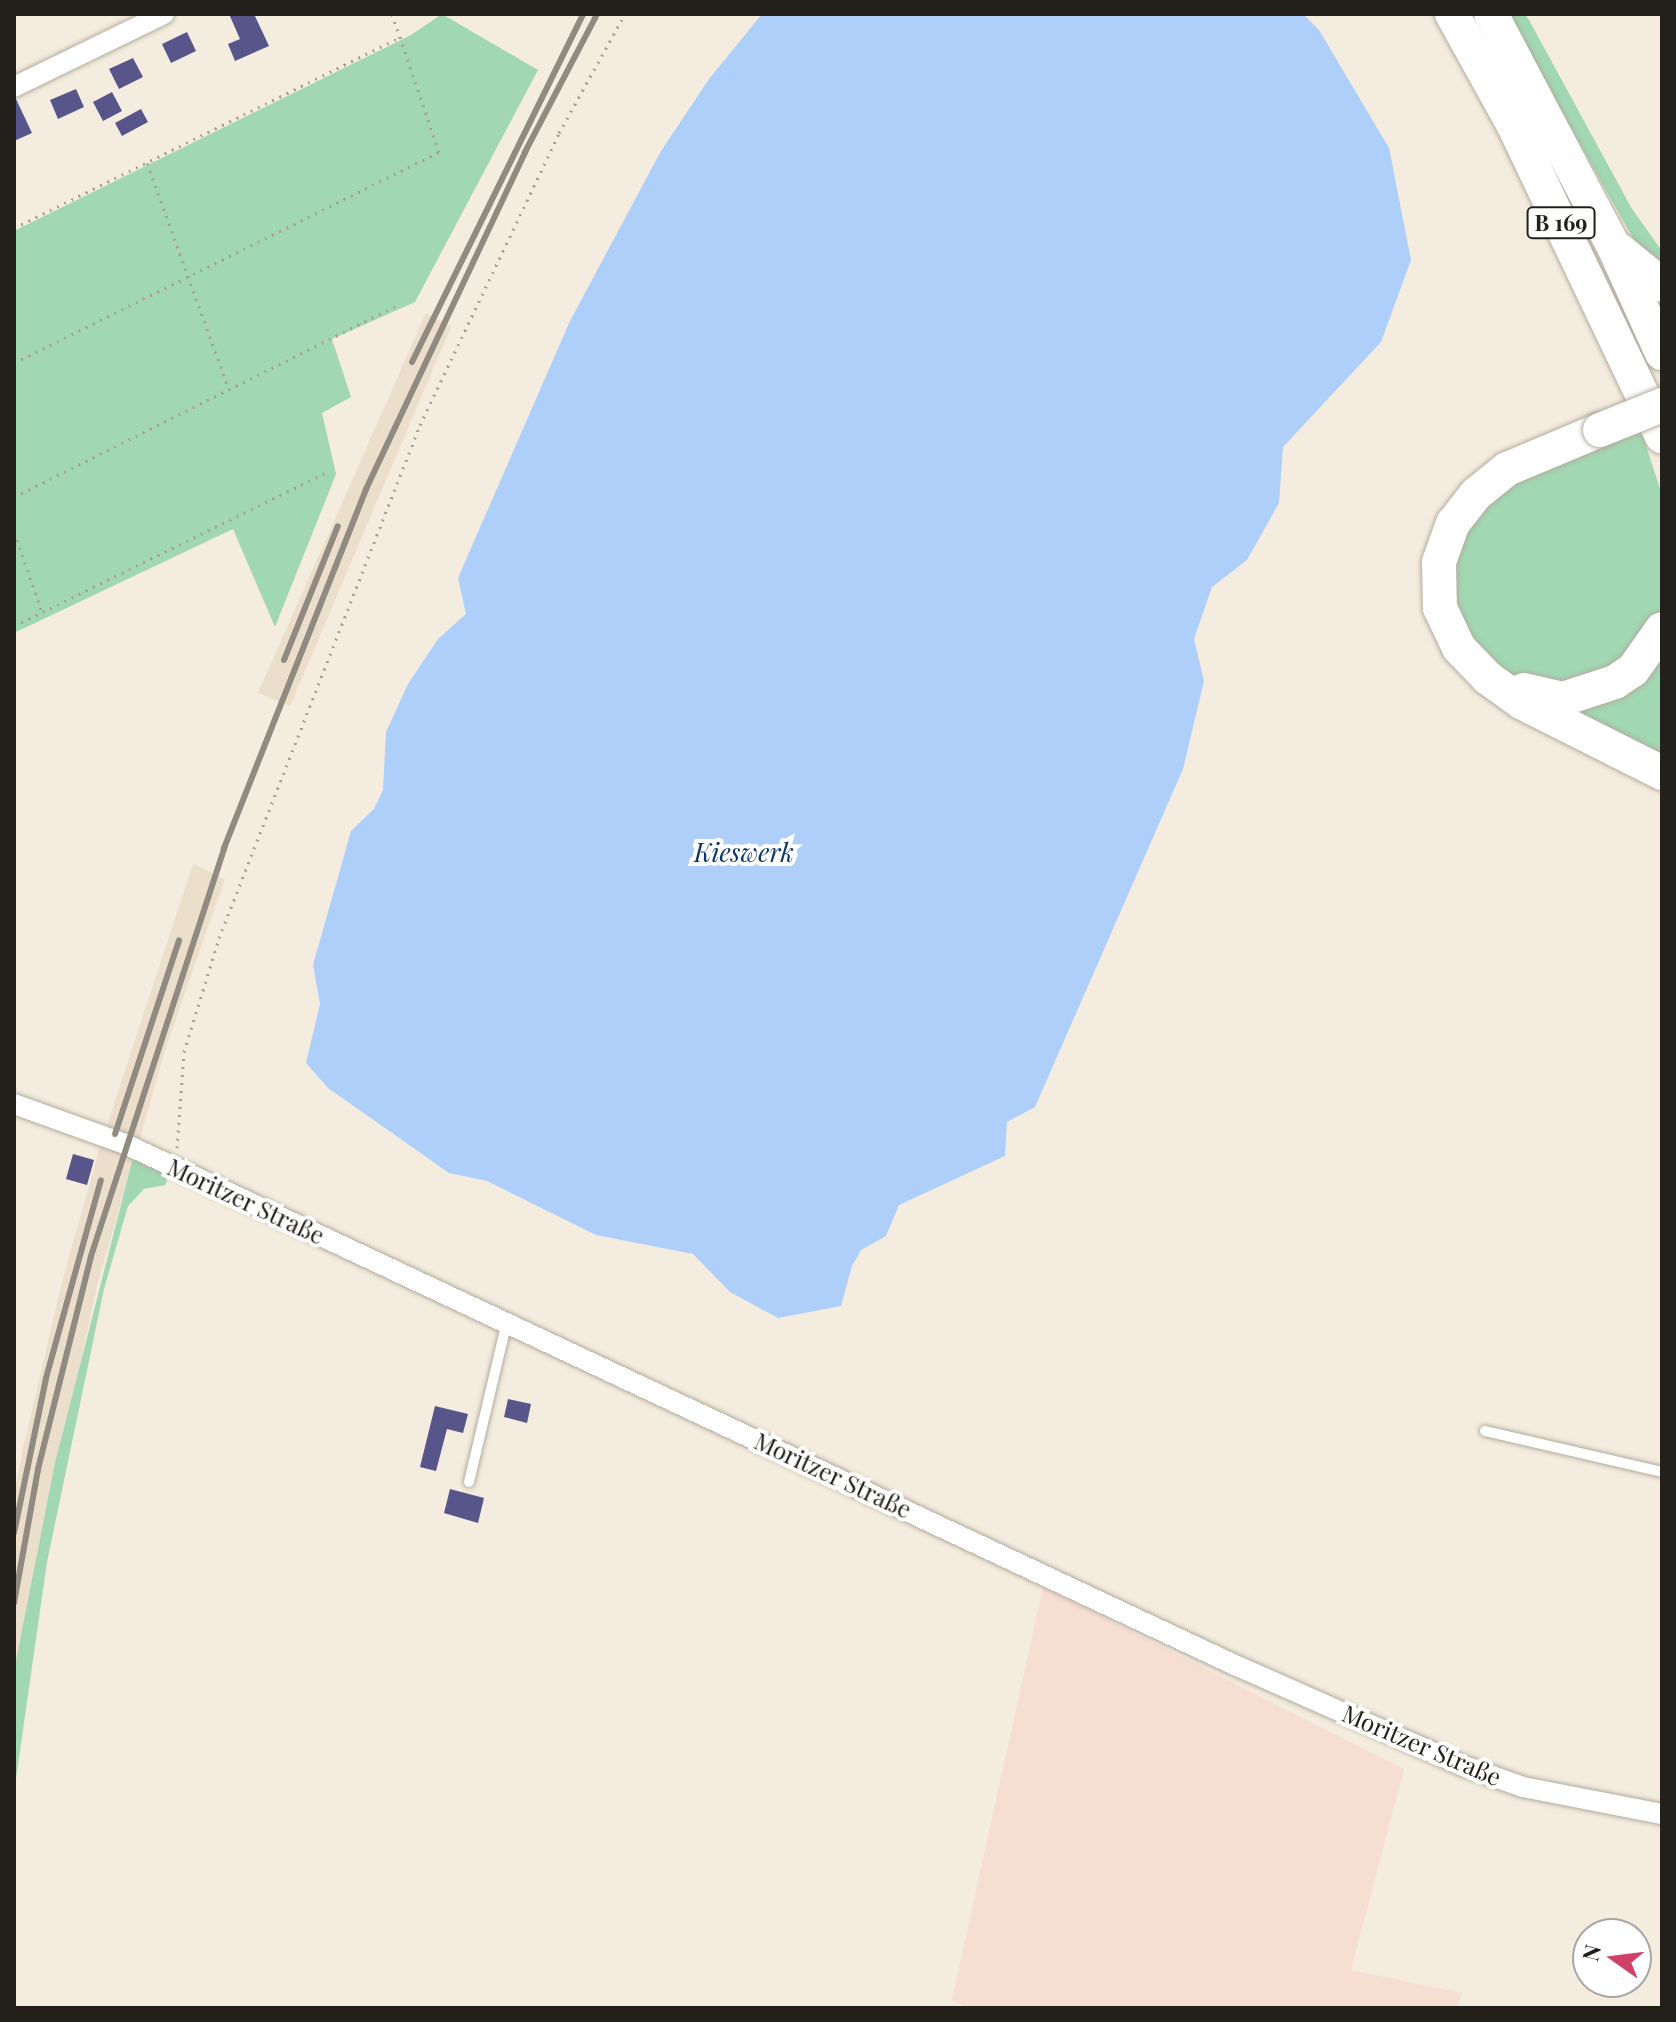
<!DOCTYPE html>
<html>
<head>
<meta charset="utf-8">
<style>
	body { margin:0 }
	#map { position:relative; width:1676px; height:2022px; overflow:hidden; background:#f4ecdf; font-family:"Playfair Display",serif }
	div>[style] { position:absolute }
	.built>* { inset:0; background:#ebdecb }
	.industrial>* { inset:0; background:#f6ded3 }
	.green>* { inset:0; background:#a1d7b2 }
	.water>* { inset:0; background:#aecff9 }
	.building>* { inset:0; background:#58558b }
	.path>* { height:3px; margin-top:-1.5px; transform-origin:0; background:repeating-linear-gradient(90deg,#a6a096 0 2px,transparent 0 8px) }
	.roads { filter:drop-shadow(0 0 2px #b3ab9f) drop-shadow(0 0 2px #b3ab9f) }
	.lane>* { height:10px; margin:-5px; padding:0 5px; transform-origin:5px; border-radius:5px; background:#fff }
	.street>* { height:20px; margin:-10px; padding:0 10px; transform-origin:10px; border-radius:10px; background:#fff }
	.highway>* { height:34px; margin:-17px; padding:0 17px; transform-origin:17px; border-radius:17px; background:#fff }
	.rail>* { height:6px; margin:-3px; padding:0 3px; transform-origin:3px; border-radius:3px; background:#908a81 }
	.bridges { filter:drop-shadow(0 0 2px #b3ab9f) drop-shadow(0 0 2px #b3ab9f) }
	.highway-bridge>* { height:34px; margin:-17px; padding:0 17px; transform-origin:17px; border-radius:17px; background:#fff }
	span { translate:-50% -50%; white-space:nowrap; text-align:center; line-height:1.15; -webkit-text-stroke:8px #fff; paint-order:stroke }
	.shield-label span { padding:2px 6px; background:#fff; border:2px solid; border-radius:6px; -webkit-text-stroke-width:0 }
	.shield-label { font-size:22px; color:#23201b; font-weight:700 }
	.street-label { font-size:24px; color:#23201b }
	.water-label { font-size:26px; color:#0f3765; font-style:italic }
	.frame { position:absolute; inset:0; border:16px solid #23201b; pointer-events:none }
	.north { position:absolute; left:1572px; top:1918px; width:80px; height:80px; box-sizing:border-box; background:#fff; border:2px solid #a7a6a4; border-radius:50%; rotate:284deg; font-size:22px; font-weight:700; line-height:32px; text-align:center; color:#23201b }
	.north::after { content:''; display:block; margin:auto; width:28px; height:36px; background:#d04167; clip-path:polygon(50% 0,100% 100%,50% 72%,0 100%) }
</style>
</head>
<body>
<div id="map">
	<div class="built">
		<div style="clip-path:polygon(426px 313px,451px 327px,290px 706px,258px 693px)"></div>
		<div style="clip-path:polygon(193px 864px,225px 879px,166px 1047px,97px 1286px,14px 1671px,14px 1494px,22px 1453px,63px 1278px,100px 1147px)"></div>
	</div>
	<div class="industrial">
		<div style="clip-path:polygon(1043px 1587px,1404px 1769px,1351px 1970px,1462px 1993px,1457px 2008px,967px 2008px,952px 2000px)"></div>
	</div>
	<div class="green">
		<div style="clip-path:polygon(442px 14px,538px 70px,415px 302px,332px 339px,351px 397px,322px 413px,336px 474px,275px 627px,233px 529px,14px 633px,14px 231px,411px 35px)"></div>
		<div style="clip-path:polygon(1507px 14px,1525px 14px,1529px 20px,1632px 209px,1662px 251px,1662px 274px,1634px 240px)"></div>
		<div style="clip-path:polygon(1641px 430px,1662px 495px,1662px 612px,1652px 631px,1596px 681px,1516px 683px,1472px 646px,1457px 614px,1451px 574px,1474px 515px,1511px 485px)"></div>
		<div style="clip-path:polygon(1662px 652px,1662px 762px,1542px 706px)"></div>
		<div style="clip-path:polygon(133px 1158px,170px 1176px,165px 1185px,144px 1189px,128px 1206px,104px 1289px,47px 1562px,14px 1793px,14px 1671px,55px 1463px)"></div>
	</div>
	<div class="water">
		<div style="clip-path:polygon(762px 14px,1303px 14px,1319px 30px,1389px 148px,1411px 260px,1381px 342px,1283px 447px,1279px 503px,1247px 560px,1212px 587px,1194px 639px,1204px 681px,1183px 769px,1035px 1107px,1007px 1122px,1005px 1156px,899px 1205px,886px 1236px,861px 1250px,852px 1266px,841px 1306px,778px 1318px,730px 1292px,693px 1254px,596px 1235px,487px 1181px,449px 1173px,328px 1088px,306px 1063px,320px 1004px,313px 965px,351px 831px,374px 809px,383px 790px,386px 732px,408px 684px,438px 639px,466px 614px,458px 578px,570px 321px,661px 151px,709px 79px)"></div>
	</div>
	<div class="building">
		<div style="clip-path:polygon(229px 14px,254px 14px,269px 46px,235px 61px,228px 44px,240px 39px)"></div>
		<div style="clip-path:polygon(187px 32px,196px 51px,171px 63px,162px 44px)"></div>
		<div style="clip-path:polygon(133px 58px,143px 77px,119px 89px,109px 69px)"></div>
		<div style="clip-path:polygon(76px 89px,84px 107px,58px 119px,50px 100px)"></div>
		<div style="clip-path:polygon(112px 92px,122px 111px,103px 121px,93px 102px)"></div>
		<div style="clip-path:polygon(16px 99px,32px 133px,14px 141px,14px 100px)"></div>
		<div style="clip-path:polygon(141px 109px,148px 122px,122px 136px,115px 123px)"></div>
		<div style="clip-path:polygon(73px 1154px,94px 1160px,87px 1185px,66px 1179px)"></div>
		<div style="clip-path:polygon(508px 1399px,531px 1404px,527px 1423px,504px 1417px)"></div>
		<div style="clip-path:polygon(435px 1406px,468px 1414px,463px 1433px,447px 1429px,436px 1471px,420px 1467px)"></div>
		<div style="clip-path:polygon(450px 1489px,484px 1498px,478px 1523px,444px 1513px)"></div>
	</div>
	<div class="path">
		<div style="left:147px;top:163px;width:240px;rotate:70.1deg"></div>
		<div style="left:14px;top:228px;width:432px;rotate:-26.3deg"></div>
		<div style="left:14px;top:363px;width:474px;rotate:-26.4deg"></div>
		<div style="left:439px;top:152px;width:146px;rotate:-108.8deg"></div>
		<div style="left:14px;top:497px;width:427px;rotate:-26.6deg"></div>
		<div style="left:14px;top:532px;width:85px;rotate:70.7deg"></div>
		<div style="left:14px;top:626px;width:347px;rotate:-26.2deg"></div>
		<div style="left:177px;top:1148px;width:96px;rotate:-85.8deg"></div>
		<div style="left:184px;top:1052px;width:119px;rotate:-72.9deg"></div>
		<div style="left:219px;top:938px;width:551px;rotate:-68.6deg"></div>
		<div style="left:420px;top:425px;width:323px;rotate:-64.5deg"></div>
		<div style="left:559px;top:133px;width:136px;rotate:-61deg"></div>
	</div>
	<div class="roads">
		<div class="lane">
			<div style="left:1485px;top:1431px;width:182px;rotate:13deg"></div>
			<div style="left:469px;top:1482px;width:165px;rotate:-76.7deg"></div>
		</div>
		<div class="street">
			<div style="left:14px;top:87px;width:167px;rotate:-26deg"></div>
			<div style="left:14px;top:1104px;width:118px;rotate:19.8deg"></div>
			<div style="left:125px;top:1144px;width:1228px;rotate:25.15deg"></div>
			<div style="left:1237px;top:1666px;width:245px;rotate:23.8deg"></div>
			<div style="left:1461px;top:1765px;width:66px;rotate:19.5deg"></div>
			<div style="left:1523px;top:1787px;width:142px;rotate:11deg"></div>
		</div>
		<div class="highway">
			<div style="left:1452px;top:14px;width:128px;rotate:61deg"></div>
			<div style="left:1514px;top:126px;width:344px;rotate:64.5deg"></div>
			<div style="left:1491px;top:14px;width:261px;rotate:62.2deg"></div>
			<div style="left:1613px;top:245px;width:119px;rotate:65.6deg"></div>
			<div style="left:1619px;top:250px;width:55px;rotate:39.1deg"></div>
			<div style="left:1600px;top:430px;width:101px;rotate:157.2deg"></div>
			<div style="left:1507px;top:469px;width:40px;rotate:141deg"></div>
			<div style="left:1476px;top:494px;width:37px;rotate:128deg"></div>
			<div style="left:1453px;top:523px;width:41px;rotate:109.7deg"></div>
			<div style="left:1439px;top:562px;width:46px;rotate:88.8deg"></div>
			<div style="left:1440px;top:608px;width:44px;rotate:64.6deg"></div>
			<div style="left:1459px;top:648px;width:42px;rotate:46deg"></div>
			<div style="left:1488px;top:678px;width:41px;rotate:36deg"></div>
			<div style="left:1521px;top:702px;width:158px;rotate:26.7deg"></div>
			<div style="left:1524px;top:690px;width:40px;rotate:13deg"></div>
			<div style="left:1563px;top:699px;width:55px;rotate:-18.1deg"></div>
			<div style="left:1615px;top:682px;width:22px;rotate:-34deg"></div>
			<div style="left:1633px;top:670px;width:50px;rotate:-54.7deg"></div>
		</div>
	</div>
	<div class="rail">
		<div style="left:412px;top:362px;width:388px;rotate:-63.8deg"></div>
		<div style="left:284px;top:660px;width:144px;rotate:-68.1deg"></div>
		<div style="left:115px;top:1134px;width:204px;rotate:-71.7deg"></div>
		<div style="left:14px;top:1533px;width:158px;rotate:-78.3deg"></div>
		<div style="left:46px;top:1378px;width:205px;rotate:-74.5deg"></div>
		<div style="left:14px;top:1603px;width:136px;rotate:-79.8deg"></div>
		<div style="left:38px;top:1469px;width:219px;rotate:-76deg"></div>
		<div style="left:91px;top:1256px;width:429px;rotate:-71.9deg"></div>
		<div style="left:224px;top:848px;width:386px;rotate:-68.4deg"></div>
		<div style="left:366px;top:489px;width:373px;rotate:-64.7deg"></div>
		<div style="left:525px;top:152px;width:156px;rotate:-62.4deg"></div>
	</div>
	<div class="bridges">
		<div class="highway-bridge">
			<div style="left:1600px;top:430px;width:67px;rotate:-22deg"></div>
		</div>
	</div>
	<div class="shield-label">
		<span style="left:1561px;top:223px">B 169</span>
	</div>
	<div class="street-label">
		<span style="left:246px;top:1201px;rotate:25deg">Moritzer Straße</span>
		<span style="left:833px;top:1475px;rotate:25deg">Moritzer Straße</span>
		<span style="left:1422px;top:1745px;rotate:23deg">Moritzer Straße</span>
	</div>
	<div class="water-label">
		<span style="left:744px;top:852px">Kieswerk</span>
	</div>
	<div class="frame"></div>
	<div class="north">N</div>
</div>
</body>
</html>
